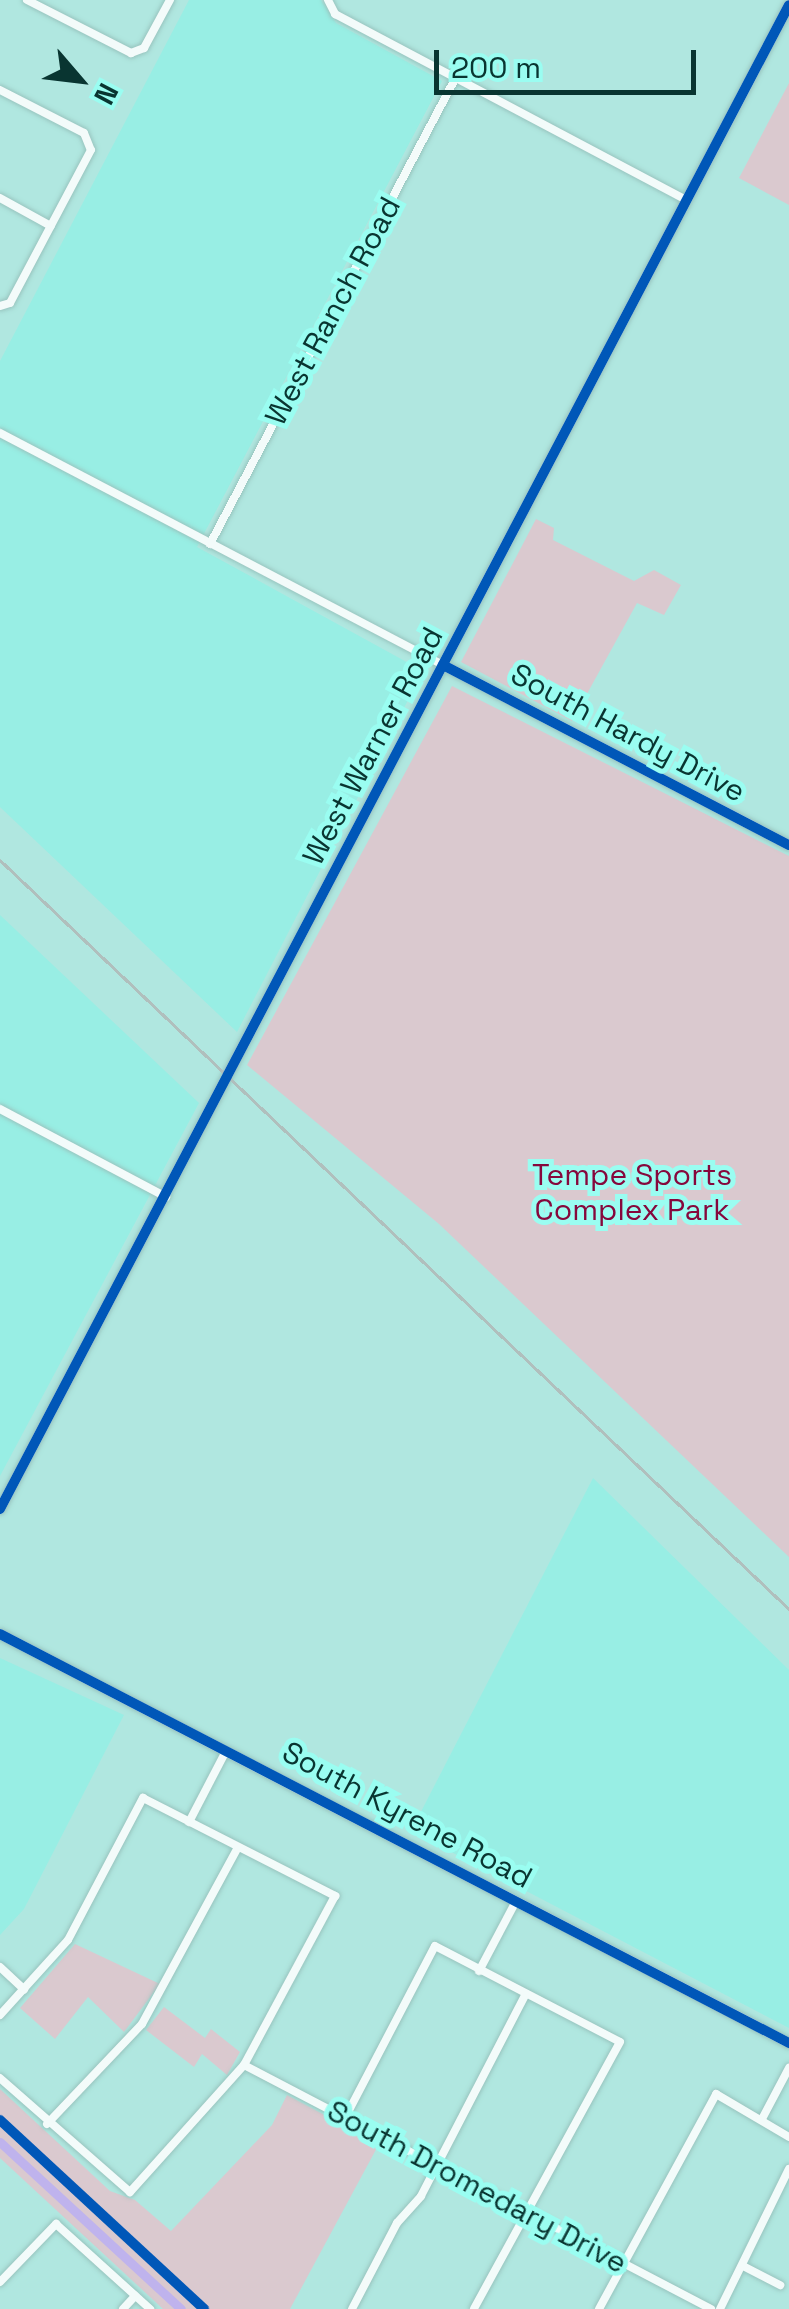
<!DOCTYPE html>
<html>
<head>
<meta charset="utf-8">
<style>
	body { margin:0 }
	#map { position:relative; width:789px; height:2309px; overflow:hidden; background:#b0e7e0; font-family:"Space Grotesk",sans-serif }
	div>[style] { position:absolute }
	.built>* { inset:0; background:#98eee4 }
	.green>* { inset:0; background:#dac9cf }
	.canal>* { height:9px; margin:-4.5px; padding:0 4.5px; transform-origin:4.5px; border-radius:4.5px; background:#bfb3ed }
	.roads { filter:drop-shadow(0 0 2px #98c4be) drop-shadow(0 0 2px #98c4be) }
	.street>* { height:8px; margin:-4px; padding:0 4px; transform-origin:4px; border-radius:4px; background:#f3fbfa }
	.secondary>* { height:10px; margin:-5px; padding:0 5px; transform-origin:5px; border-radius:5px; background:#f3fbfa }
	.rail>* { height:2.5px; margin:-1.25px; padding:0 1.25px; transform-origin:1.25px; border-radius:1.25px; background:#b0bfbd }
	.cycleway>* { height:10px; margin:-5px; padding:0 5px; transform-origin:5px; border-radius:5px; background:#0057b8 }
	span { translate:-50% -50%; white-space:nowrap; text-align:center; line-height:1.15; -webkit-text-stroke:10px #9afdf1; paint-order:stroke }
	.street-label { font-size:30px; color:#093531 }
	.park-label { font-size:30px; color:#86083c }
	.north { position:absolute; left:30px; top:30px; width:100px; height:100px; -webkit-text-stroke:8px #9afdf1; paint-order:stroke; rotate:118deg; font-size:28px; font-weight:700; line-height:40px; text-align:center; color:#093531 }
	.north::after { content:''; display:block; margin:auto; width:35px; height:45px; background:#093531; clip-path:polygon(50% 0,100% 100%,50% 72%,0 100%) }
	.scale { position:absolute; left:434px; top:50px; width:262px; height:45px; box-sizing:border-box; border:5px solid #093531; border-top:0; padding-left:12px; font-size:30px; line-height:35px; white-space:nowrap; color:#093531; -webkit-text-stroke:8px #9afdf1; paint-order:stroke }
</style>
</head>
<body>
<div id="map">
	<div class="built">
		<div style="clip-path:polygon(189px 0,321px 0,336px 23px,442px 81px,197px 547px,423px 671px,237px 1032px,0 807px,0 361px)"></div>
		<div style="clip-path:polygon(0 915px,199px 1103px,0 1476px)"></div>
		<div style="clip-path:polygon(593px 1478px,789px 1670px,789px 2028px,411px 1831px)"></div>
		<div style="clip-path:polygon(0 1658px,124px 1715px,24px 1909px,0 1935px)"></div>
	</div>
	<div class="green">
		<div style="clip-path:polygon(789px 83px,789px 205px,739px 178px)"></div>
		<div style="clip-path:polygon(536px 519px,554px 528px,553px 540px,634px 581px,654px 570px,681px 585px,664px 615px,637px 603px,572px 721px,461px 662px)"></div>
		<div style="clip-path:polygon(452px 686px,789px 856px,789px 1557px,439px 1224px,247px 1065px)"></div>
		<div style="clip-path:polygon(75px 1944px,160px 1984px,124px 2032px,88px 1997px,55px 2039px,20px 2008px)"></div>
		<div style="clip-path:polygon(164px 2007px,205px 2038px,211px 2029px,240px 2052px,227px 2075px,202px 2054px,194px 2067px,146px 2030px)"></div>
		<div style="clip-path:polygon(0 2089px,110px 2191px,135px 2200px,171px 2231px,272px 2125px,287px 2095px,379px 2144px,290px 2309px,163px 2309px,0 2158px)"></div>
	</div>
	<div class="canal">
		<div style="left:0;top:2142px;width:246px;rotate:42.7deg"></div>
	</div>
	<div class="roads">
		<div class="street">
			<div style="left:27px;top:0;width:117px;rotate:27deg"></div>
			<div style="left:131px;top:53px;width:14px;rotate:-21deg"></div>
			<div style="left:144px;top:48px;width:55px;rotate:-61.6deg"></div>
			<div style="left:328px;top:0;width:16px;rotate:63deg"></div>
			<div style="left:335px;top:14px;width:397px;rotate:27.9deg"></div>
			<div style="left:0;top:90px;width:94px;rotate:27.1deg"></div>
			<div style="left:84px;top:133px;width:18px;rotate:68deg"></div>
			<div style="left:91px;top:150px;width:173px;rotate:117.9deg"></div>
			<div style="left:10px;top:303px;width:10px;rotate:163deg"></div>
			<div style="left:0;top:198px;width:58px;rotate:28.8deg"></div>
			<div style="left:0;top:433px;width:500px;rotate:27.64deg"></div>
			<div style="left:210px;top:544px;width:526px;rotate:-62.22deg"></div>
			<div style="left:0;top:1109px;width:188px;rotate:27.9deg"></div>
			<div style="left:189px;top:1822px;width:80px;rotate:-62.5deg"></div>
			<div style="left:0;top:1967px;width:33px;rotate:43deg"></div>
			<div style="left:479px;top:1971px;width:79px;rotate:-62.1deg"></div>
			<div style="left:0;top:2015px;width:101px;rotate:-47.8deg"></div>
			<div style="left:68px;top:1940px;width:161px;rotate:-62.2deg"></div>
			<div style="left:143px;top:1798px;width:216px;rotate:27deg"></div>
			<div style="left:335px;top:1896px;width:192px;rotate:118.3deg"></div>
			<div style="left:244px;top:2065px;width:171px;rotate:131.9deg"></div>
			<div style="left:130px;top:2192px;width:173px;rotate:-138.8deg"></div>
			<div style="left:244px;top:2065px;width:527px;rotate:27.59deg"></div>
			<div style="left:345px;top:2118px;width:194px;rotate:-62.4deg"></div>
			<div style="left:435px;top:1946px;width:208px;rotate:27.4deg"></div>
			<div style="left:620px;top:2042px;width:304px;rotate:118.7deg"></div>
			<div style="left:762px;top:2119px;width:58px;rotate:-62.1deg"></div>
			<div style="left:47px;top:2124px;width:138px;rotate:-46.5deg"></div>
			<div style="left:142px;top:2024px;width:201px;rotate:-61.5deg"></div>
			<div style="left:743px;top:2266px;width:42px;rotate:27.2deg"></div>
			<div style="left:0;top:2282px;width:81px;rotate:-46deg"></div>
			<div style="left:56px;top:2224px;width:127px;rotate:42.1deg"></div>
			<div style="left:123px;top:2309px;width:18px;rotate:-47deg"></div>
			<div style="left:352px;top:2309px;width:97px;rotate:-62.4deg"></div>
			<div style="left:397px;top:2223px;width:36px;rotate:-48deg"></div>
			<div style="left:421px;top:2196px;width:226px;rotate:-62.6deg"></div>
			<div style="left:599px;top:2309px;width:245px;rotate:-61.4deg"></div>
			<div style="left:716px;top:2094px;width:85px;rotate:30.5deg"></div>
			<div style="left:720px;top:2309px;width:156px;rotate:-63.8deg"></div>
		</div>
		<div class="secondary">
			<div style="left:443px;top:665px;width:390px;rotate:27.5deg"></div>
			<div style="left:0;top:1509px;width:1698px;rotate:-62.32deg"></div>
			<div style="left:0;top:1634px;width:889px;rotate:27.4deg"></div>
		</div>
	</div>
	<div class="rail">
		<div style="left:0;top:860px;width:1088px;rotate:43.51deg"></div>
	</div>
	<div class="cycleway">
		<div style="left:443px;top:665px;width:390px;rotate:27.5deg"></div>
		<div style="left:0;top:1509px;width:1698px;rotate:-62.32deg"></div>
		<div style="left:0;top:1634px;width:889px;rotate:27.4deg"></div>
		<div style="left:0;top:2120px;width:278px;rotate:42.8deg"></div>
	</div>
	<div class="street-label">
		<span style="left:333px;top:311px;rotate:-62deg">West Ranch Road</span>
		<span style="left:628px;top:733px;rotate:28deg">South Hardy Drive</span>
		<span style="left:373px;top:746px;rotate:-62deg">West Warner Road</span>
		<span style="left:407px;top:1815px;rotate:28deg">South Kyrene Road</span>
		<span style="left:477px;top:2187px;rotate:28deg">South Dromedary Drive</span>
	</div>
	<div class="park-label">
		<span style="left:632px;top:1192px">Tempe Sports<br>Complex Park</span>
	</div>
	<div class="north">N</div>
	<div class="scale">200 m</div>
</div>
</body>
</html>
